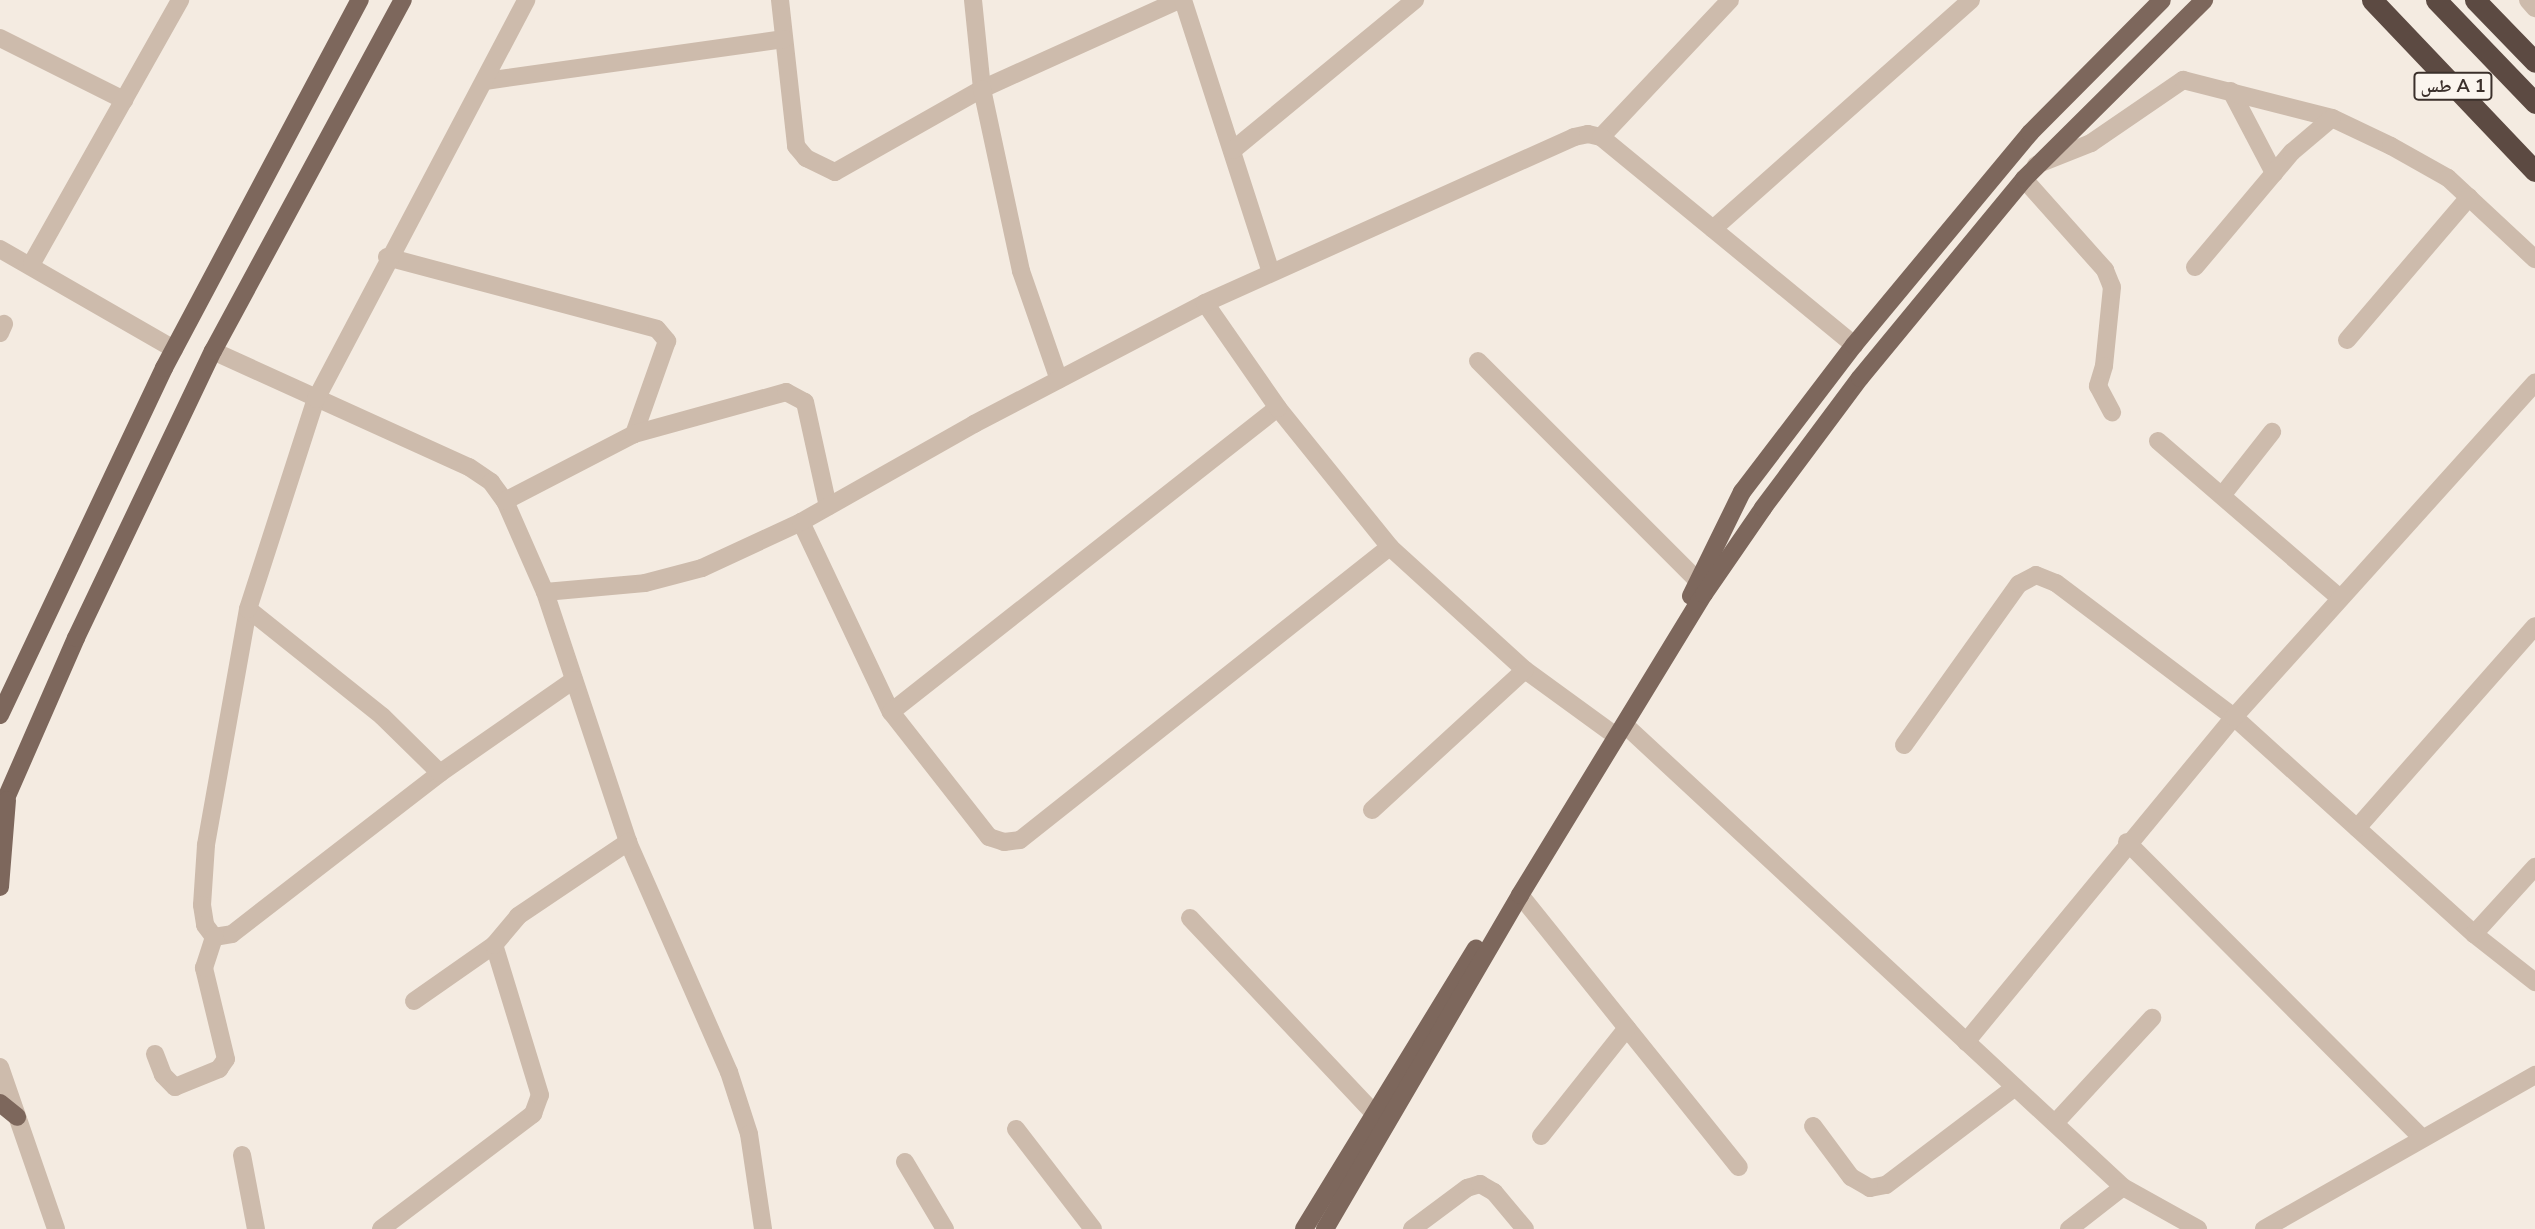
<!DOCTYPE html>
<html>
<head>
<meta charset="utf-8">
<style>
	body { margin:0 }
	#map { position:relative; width:2535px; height:1229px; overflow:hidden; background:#f4ebe1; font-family:"Nunito Sans","Noto Naskh Arabic",sans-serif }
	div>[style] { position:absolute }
	.minor>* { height:18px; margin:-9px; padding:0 9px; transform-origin:9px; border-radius:9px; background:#cdbbac }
	.major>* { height:18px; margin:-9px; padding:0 9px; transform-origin:9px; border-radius:9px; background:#7d675c }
	.highway>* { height:21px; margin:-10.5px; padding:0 10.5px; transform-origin:10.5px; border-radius:10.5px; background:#5c4a42 }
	span { translate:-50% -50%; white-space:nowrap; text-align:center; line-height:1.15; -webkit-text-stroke:5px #fbf5ee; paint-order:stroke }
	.shield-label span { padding:2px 5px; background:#fbf5ee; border:2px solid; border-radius:5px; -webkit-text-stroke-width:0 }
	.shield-label { font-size:18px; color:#3b302b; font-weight:700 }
</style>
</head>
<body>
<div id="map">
	<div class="minor">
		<div style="left:780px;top:0;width:147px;rotate:83.7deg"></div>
		<div style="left:796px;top:146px;width:16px;rotate:50deg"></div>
		<div style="left:806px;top:158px;width:32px;rotate:26deg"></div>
		<div style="left:835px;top:172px;width:169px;rotate:-29.5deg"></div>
		<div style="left:982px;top:89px;width:216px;rotate:-24.3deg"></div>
		<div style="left:973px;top:0;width:89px;rotate:84.2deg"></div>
		<div style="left:982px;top:89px;width:186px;rotate:77.9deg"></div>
		<div style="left:1021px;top:271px;width:115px;rotate:70.8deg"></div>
		<div style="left:1183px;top:0;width:286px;rotate:72.1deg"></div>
		<div style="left:2528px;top:0;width:11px;rotate:49deg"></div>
		<div style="left:0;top:38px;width:139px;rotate:26.6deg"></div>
		<div style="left:485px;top:81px;width:302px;rotate:-8deg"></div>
		<div style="left:2231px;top:91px;width:93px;rotate:62.3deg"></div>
		<div style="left:1601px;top:137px;width:188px;rotate:-46.7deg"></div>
		<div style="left:1233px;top:150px;width:236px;rotate:-39.5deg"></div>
		<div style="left:2036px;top:165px;width:59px;rotate:-21.8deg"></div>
		<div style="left:2091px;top:143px;width:112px;rotate:-34.4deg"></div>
		<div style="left:2183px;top:80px;width:154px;rotate:14.3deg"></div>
		<div style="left:2332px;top:118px;width:65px;rotate:25.4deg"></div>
		<div style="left:2391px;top:146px;width:65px;rotate:29.3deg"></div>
		<div style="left:2448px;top:178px;width:119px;rotate:43deg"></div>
		<div style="left:2024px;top:179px;width:122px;rotate:48.3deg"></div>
		<div style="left:2105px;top:270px;width:18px;rotate:68deg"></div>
		<div style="left:2112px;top:287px;width:79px;rotate:95.8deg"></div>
		<div style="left:2104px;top:366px;width:21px;rotate:107deg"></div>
		<div style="left:2098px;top:386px;width:30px;rotate:62deg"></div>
		<div style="left:1713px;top:229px;width:345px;rotate:-41.6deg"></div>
		<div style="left:0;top:249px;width:201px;rotate:29.9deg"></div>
		<div style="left:387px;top:257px;width:279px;rotate:14.9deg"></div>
		<div style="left:657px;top:329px;width:16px;rotate:50deg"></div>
		<div style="left:667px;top:341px;width:99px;rotate:109.5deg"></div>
		<div style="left:32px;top:263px;width:302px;rotate:-60.6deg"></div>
		<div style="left:2195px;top:267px;width:150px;rotate:-49.9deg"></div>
		<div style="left:2292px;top:152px;width:52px;rotate:-40.4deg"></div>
		<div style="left:0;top:333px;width:10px;rotate:-66deg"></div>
		<div style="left:2347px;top:340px;width:188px;rotate:-49.5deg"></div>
		<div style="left:213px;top:351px;width:281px;rotate:24.4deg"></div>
		<div style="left:469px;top:467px;width:27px;rotate:34deg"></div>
		<div style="left:491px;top:482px;width:24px;rotate:54deg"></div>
		<div style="left:505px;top:501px;width:99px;rotate:66.3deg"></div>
		<div style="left:545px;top:592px;width:263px;rotate:71.6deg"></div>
		<div style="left:628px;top:842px;width:251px;rotate:66.3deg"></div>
		<div style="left:729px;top:1072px;width:65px;rotate:72.1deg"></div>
		<div style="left:749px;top:1134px;width:96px;rotate:81.6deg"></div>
		<div style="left:1478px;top:361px;width:313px;rotate:45deg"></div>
		<div style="left:1699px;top:582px;width:13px;rotate:67deg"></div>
		<div style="left:2158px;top:441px;width:240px;rotate:40.8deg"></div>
		<div style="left:2224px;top:493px;width:78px;rotate:-51.8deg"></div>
		<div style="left:505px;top:501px;width:145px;rotate:-27.4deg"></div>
		<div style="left:634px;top:434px;width:158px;rotate:-15.4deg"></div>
		<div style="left:786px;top:392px;width:21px;rotate:28deg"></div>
		<div style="left:805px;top:402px;width:107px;rotate:77.6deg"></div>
		<div style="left:801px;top:522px;width:210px;rotate:64.7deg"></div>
		<div style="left:891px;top:712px;width:159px;rotate:51.9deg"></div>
		<div style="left:989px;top:837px;width:16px;rotate:18deg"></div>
		<div style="left:1004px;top:842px;width:16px;rotate:-7deg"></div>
		<div style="left:1020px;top:840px;width:472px;rotate:-38.4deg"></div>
		<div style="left:545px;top:592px;width:100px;rotate:-5.1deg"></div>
		<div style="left:645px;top:583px;width:59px;rotate:-14.7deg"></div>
		<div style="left:702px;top:568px;width:109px;rotate:-24.9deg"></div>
		<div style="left:801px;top:522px;width:199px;rotate:-29.5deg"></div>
		<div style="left:974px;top:424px;width:261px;rotate:-27.6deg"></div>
		<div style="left:248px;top:609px;width:240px;rotate:100.1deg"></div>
		<div style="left:206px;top:845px;width:60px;rotate:93.8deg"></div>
		<div style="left:202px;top:905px;width:20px;rotate:81deg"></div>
		<div style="left:205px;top:925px;width:15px;rotate:53deg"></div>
		<div style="left:214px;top:937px;width:18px;rotate:-9deg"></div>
		<div style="left:232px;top:934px;width:263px;rotate:-37.7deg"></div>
		<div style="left:440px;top:773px;width:163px;rotate:-34.8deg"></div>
		<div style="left:891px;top:712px;width:492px;rotate:-38.2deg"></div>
		<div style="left:1625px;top:725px;width:679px;rotate:42.85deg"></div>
		<div style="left:2123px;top:1187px;width:86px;rotate:29.2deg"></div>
		<div style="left:1609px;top:731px;width:104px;rotate:-144deg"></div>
		<div style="left:1525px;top:670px;width:183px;rotate:-137.7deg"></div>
		<div style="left:1390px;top:547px;width:179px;rotate:-128.9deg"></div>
		<div style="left:1278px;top:408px;width:128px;rotate:-124.8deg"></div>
		<div style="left:1205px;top:303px;width:405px;rotate:-24.2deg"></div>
		<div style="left:1574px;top:137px;width:14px;rotate:-12deg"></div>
		<div style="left:1588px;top:134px;width:13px;rotate:13deg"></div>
		<div style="left:1601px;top:137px;width:328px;rotate:39.4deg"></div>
		<div style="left:1904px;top:745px;width:198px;rotate:-54.5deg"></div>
		<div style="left:2019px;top:584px;width:19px;rotate:-28deg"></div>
		<div style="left:2036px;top:575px;width:22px;rotate:22deg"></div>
		<div style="left:2056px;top:583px;width:223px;rotate:37deg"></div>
		<div style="left:2234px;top:717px;width:324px;rotate:42.1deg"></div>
		<div style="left:2474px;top:934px;width:78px;rotate:38.2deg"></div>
		<div style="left:440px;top:773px;width:81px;rotate:-135.5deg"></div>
		<div style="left:382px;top:716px;width:171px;rotate:-141.4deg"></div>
		<div style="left:248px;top:609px;width:221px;rotate:-72.1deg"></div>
		<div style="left:316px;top:399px;width:451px;rotate:-62.2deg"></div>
		<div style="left:1372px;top:810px;width:207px;rotate:-42.5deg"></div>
		<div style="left:2357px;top:828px;width:269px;rotate:-48.6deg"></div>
		<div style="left:2127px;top:842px;width:416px;rotate:45.1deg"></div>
		<div style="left:1520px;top:895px;width:349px;rotate:51.2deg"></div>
		<div style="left:1190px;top:918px;width:268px;rotate:46.7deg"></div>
		<div style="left:2474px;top:934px;width:91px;rotate:-47.7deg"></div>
		<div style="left:414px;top:1001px;width:98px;rotate:-35deg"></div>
		<div style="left:1966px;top:1042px;width:421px;rotate:-50.5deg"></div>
		<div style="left:2234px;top:717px;width:450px;rotate:-48deg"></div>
		<div style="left:155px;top:1054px;width:22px;rotate:69deg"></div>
		<div style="left:163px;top:1075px;width:17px;rotate:45deg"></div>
		<div style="left:175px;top:1087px;width:48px;rotate:-22.2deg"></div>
		<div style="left:219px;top:1069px;width:12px;rotate:-55deg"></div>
		<div style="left:226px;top:1059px;width:94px;rotate:-103.6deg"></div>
		<div style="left:204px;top:968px;width:33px;rotate:-72deg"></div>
		<div style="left:0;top:1067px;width:171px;rotate:70.9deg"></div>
		<div style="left:2056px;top:1122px;width:142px;rotate:-47.3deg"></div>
		<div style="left:1813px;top:1126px;width:64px;rotate:53.3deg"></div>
		<div style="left:1851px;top:1177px;width:22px;rotate:30deg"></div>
		<div style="left:1870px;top:1188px;width:16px;rotate:-11deg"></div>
		<div style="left:1886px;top:1185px;width:162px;rotate:-37.2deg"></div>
		<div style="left:1016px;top:1129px;width:126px;rotate:52.4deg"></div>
		<div style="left:1541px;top:1136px;width:138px;rotate:-51.5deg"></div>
		<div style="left:242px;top:1155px;width:75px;rotate:79.3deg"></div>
		<div style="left:905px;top:1162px;width:78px;rotate:59.2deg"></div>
		<div style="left:381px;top:1229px;width:191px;rotate:-37.1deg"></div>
		<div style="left:533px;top:1114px;width:20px;rotate:-70deg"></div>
		<div style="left:540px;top:1095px;width:157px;rotate:-107deg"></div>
		<div style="left:494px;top:945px;width:38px;rotate:-50deg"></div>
		<div style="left:518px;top:916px;width:133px;rotate:-33.9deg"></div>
		<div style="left:1412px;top:1229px;width:69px;rotate:-36.7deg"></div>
		<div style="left:1467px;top:1188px;width:14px;rotate:-17deg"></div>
		<div style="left:1480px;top:1184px;width:16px;rotate:30deg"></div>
		<div style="left:1494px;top:1192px;width:48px;rotate:50deg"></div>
		<div style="left:2069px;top:1229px;width:68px;rotate:-37.9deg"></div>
		<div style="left:2264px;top:1229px;width:312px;rotate:-29.6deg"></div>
	</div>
	<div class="major">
		<div style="left:1691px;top:596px;width:116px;rotate:-63.9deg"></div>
		<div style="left:1742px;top:492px;width:185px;rotate:-52.7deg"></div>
		<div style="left:1854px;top:345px;width:276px;rotate:-50.3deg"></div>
		<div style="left:2030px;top:133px;width:187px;rotate:-45.2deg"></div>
		<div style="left:0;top:715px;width:384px;rotate:-64.7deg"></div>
		<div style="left:164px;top:368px;width:417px;rotate:-62deg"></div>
		<div style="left:0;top:812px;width:190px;rotate:-66.4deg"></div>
		<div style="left:76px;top:638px;width:318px;rotate:-64.5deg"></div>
		<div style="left:213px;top:351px;width:399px;rotate:-61.6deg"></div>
		<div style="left:0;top:887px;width:87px;rotate:-85.4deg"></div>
		<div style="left:0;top:1103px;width:22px;rotate:39deg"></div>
		<div style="left:1304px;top:1229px;width:329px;rotate:-58.5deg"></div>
		<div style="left:1325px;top:1229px;width:387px;rotate:-59.7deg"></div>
		<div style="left:1520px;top:895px;width:353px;rotate:-58.6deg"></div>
		<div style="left:1704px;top:594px;width:104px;rotate:-55.5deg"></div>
		<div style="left:1763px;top:508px;width:162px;rotate:-53.3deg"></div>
		<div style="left:1860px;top:378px;width:258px;rotate:-50.5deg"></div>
		<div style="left:2024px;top:179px;width:254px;rotate:-44.8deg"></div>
	</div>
	<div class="highway">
		<div style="left:2372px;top:0;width:236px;rotate:46.4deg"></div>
		<div style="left:2436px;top:0;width:143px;rotate:46.1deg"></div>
		<div style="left:2475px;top:0;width:86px;rotate:45.9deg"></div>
	</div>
	<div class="shield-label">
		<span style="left:2453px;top:86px">طس A 1</span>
	</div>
</div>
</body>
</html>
